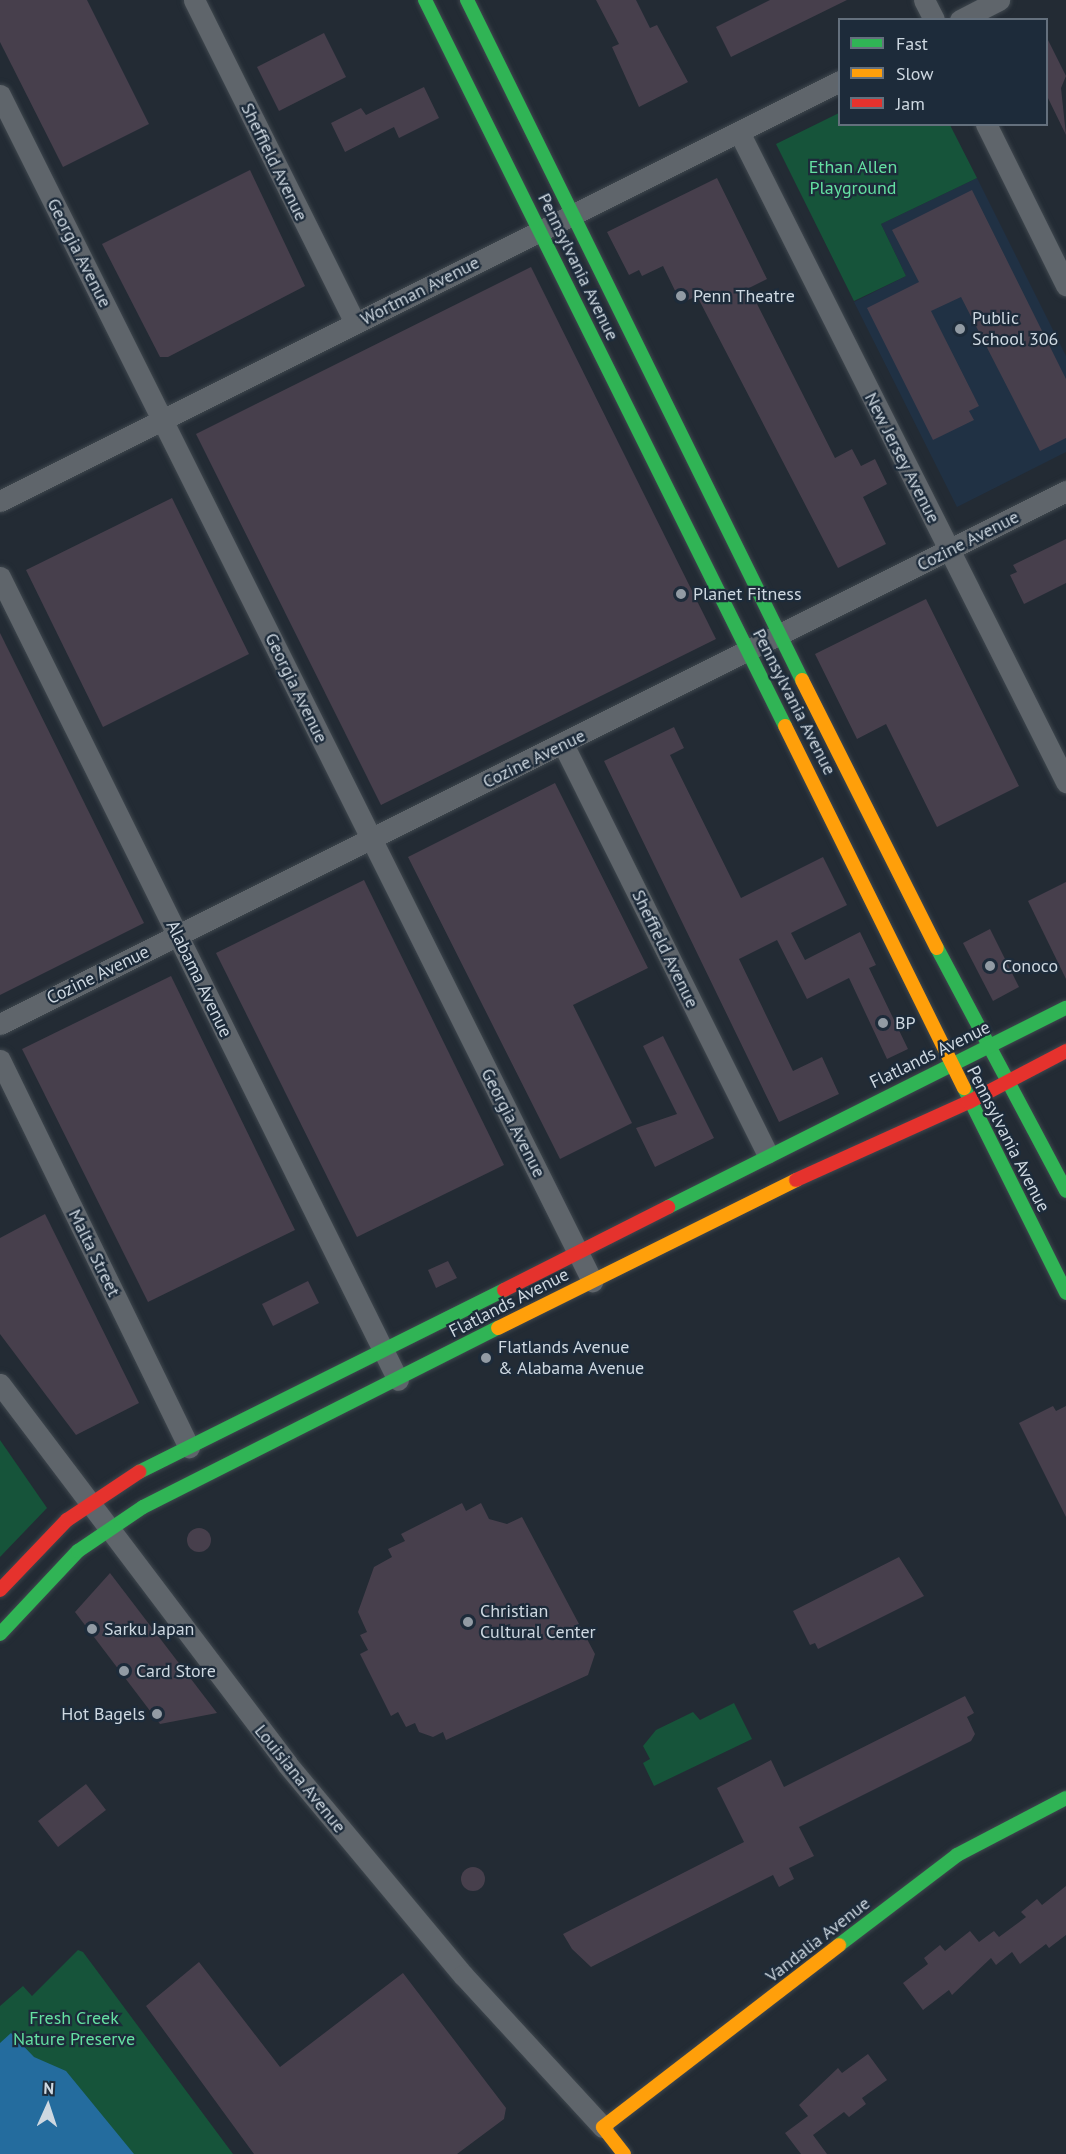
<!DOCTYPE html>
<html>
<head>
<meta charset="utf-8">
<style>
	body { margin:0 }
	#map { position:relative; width:1066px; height:2154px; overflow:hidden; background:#232b34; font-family:"PT Sans",sans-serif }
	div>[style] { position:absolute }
	.built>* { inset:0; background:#203144 }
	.green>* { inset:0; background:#16543a }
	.water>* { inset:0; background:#246c9e }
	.building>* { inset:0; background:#473f4c }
	.round { border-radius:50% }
	.roads { filter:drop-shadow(0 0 2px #3f474e) drop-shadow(0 0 2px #3f474e) }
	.street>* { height:21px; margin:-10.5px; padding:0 10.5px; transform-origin:10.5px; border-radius:10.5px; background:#5f656b }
	.fast>* { height:14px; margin:-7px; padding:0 7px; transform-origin:7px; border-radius:7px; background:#30b455 }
	.slow>* { height:14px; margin:-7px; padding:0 7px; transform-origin:7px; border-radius:7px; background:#ff9f0a }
	.jam>* { height:14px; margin:-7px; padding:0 7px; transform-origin:7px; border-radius:7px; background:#e5322d }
	.dots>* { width:16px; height:16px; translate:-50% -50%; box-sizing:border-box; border:3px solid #1d2b3a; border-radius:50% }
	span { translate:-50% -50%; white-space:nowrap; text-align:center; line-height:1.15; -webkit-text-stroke:4.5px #1d2b3a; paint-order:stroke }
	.street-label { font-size:18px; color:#ced8e1 }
	.park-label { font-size:18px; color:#64e0a2 }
	.poi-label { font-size:18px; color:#ced8e1 }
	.left { translate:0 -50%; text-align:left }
	.right { translate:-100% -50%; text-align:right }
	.legend { position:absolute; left:838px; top:18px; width:210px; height:108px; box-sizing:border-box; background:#1d2b3a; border:2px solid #64707d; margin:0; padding:8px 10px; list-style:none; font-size:18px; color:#ced8e1 }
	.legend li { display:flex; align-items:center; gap:12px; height:30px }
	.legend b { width:30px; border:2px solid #64707d }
	.north { position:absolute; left:18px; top:2076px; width:60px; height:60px; -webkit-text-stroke:4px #1d2b3a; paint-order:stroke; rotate:3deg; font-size:16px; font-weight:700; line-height:24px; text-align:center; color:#ced8e1 }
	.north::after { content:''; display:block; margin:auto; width:21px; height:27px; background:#ced8e1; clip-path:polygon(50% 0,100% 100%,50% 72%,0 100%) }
</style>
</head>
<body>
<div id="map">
	<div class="built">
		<div style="clip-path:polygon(977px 178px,1066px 356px,1066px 452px,957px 507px,854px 302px,906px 276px,881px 224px)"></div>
	</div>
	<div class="green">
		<div style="clip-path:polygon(839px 113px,840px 124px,950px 125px,977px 178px,881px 224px,906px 276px,854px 301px,776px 144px)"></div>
		<div style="clip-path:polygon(0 1440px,47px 1508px,0 1557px)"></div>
		<div style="clip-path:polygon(734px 1703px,752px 1739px,654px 1786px,643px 1763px,650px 1759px,643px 1746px,656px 1730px,693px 1712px,700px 1720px)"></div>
		<div style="clip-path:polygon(78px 1950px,83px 1952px,233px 2154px,118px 2154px,0 2063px,0 2006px,23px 1986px,32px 1996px)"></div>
	</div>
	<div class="water">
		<div style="clip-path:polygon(11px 2033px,34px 2057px,66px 2071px,134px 2154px,0 2154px,0 2043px)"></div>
	</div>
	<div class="building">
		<div style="clip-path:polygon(0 0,87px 0,149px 124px,63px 167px,0 42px)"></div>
		<div style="clip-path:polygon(596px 0,636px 0,650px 28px,657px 25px,688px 82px,639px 107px,612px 47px,619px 44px)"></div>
		<div style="clip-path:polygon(770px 0,847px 0,731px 57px,716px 27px)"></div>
		<div style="clip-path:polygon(324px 33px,346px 77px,279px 111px,257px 67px)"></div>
		<div style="clip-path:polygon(1047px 38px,1066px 76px,1061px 88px,1066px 135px,1047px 96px)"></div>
		<div style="clip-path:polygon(424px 87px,439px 118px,399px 138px,394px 127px,345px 152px,331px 123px,361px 108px,366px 115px)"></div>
		<div style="clip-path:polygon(250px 170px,305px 286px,168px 357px,160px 357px,102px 244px)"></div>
		<div style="clip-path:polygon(717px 178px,767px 279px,749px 288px,835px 458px,852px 449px,861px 466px,875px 459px,887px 484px,863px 497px,886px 544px,838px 568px,697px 296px,681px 303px,663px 266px,642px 276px,639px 270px,629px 275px,607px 232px)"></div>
		<div style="clip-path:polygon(972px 190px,1066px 379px,1066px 438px,1040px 451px,961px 297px,931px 311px,979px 406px,969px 411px,974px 420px,933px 440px,867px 308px,919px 282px,892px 230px)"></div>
		<div style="clip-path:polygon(531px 267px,716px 639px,381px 805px,196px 434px)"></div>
		<div style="clip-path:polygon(172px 498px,249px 654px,103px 727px,26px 570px)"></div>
		<div style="clip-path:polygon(1066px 539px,1066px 583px,1024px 604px,1010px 575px,1017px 572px,1013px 565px)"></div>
		<div style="clip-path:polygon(926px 599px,1019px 786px,937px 827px,886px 724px,857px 739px,815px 654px)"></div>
		<div style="clip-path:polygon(0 633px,144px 923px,0 995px)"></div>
		<div style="clip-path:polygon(674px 727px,684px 748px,670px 755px,741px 898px,823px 857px,847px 905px,791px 933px,805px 960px,860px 932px,876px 965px,869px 968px,908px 1049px,887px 1059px,849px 978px,807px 999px,777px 940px,739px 959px,793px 1071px,822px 1057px,839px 1094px,779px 1122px,604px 761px)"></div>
		<div style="clip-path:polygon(555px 783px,648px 968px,573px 1005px,632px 1123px,560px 1159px,408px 857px)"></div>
		<div style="clip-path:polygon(364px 880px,504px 1165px,357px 1237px,216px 953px)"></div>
		<div style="clip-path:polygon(1066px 882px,1066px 979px,1028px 901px)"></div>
		<div style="clip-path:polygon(990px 929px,1019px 987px,993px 1001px,963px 943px)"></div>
		<div style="clip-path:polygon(171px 976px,295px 1230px,148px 1302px,22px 1049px)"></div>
		<div style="clip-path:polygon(663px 1036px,714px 1138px,655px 1167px,636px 1128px,677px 1114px,643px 1046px)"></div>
		<div style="clip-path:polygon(45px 1214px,139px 1403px,76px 1435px,0 1334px,0 1238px)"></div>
		<div style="clip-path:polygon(448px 1261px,457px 1278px,436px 1288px,428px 1270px)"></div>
		<div style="clip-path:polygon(308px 1281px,319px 1303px,273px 1326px,262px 1304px)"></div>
		<div style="clip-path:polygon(1053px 1406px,1056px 1411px,1066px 1406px,1066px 1517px,1019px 1423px)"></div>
		<div style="clip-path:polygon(462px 1503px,466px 1511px,481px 1503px,489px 1519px,507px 1524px,522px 1517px,595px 1654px,588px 1675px,446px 1740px,443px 1732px,433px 1737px,419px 1732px,415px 1723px,406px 1727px,398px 1712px,391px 1716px,360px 1654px,368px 1650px,360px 1635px,367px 1632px,358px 1612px,374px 1567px,392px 1557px,388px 1549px,405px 1541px,401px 1534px)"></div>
		<div class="round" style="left:187px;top:1528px;width:24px;height:24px"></div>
		<div style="clip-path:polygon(899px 1557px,924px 1596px,818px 1649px,815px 1643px,810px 1645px,793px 1611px)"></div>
		<div style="clip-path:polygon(110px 1573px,217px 1713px,160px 1724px,75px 1612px)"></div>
		<div style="clip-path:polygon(965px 1696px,974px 1713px,967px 1717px,975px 1734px,971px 1741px,799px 1827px,814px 1856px,789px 1868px,794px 1879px,779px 1887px,773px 1875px,591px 1967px,572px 1949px,563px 1934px,744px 1842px,717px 1788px,771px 1760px,784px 1787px)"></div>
		<div style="clip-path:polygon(86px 1784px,106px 1810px,58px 1847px,38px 1821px)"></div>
		<div class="round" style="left:461px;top:1867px;width:24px;height:24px"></div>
		<div style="clip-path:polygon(1066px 1886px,1066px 1935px,1049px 1948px,1046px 1944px,1020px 1964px,1012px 1952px,996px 1965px,991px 1958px,952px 1995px,949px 1990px,923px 2010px,903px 1983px,928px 1964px,924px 1958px,940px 1945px,945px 1951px,970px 1931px,979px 1942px,994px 1931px,999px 1937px,1026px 1917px,1021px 1912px,1037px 1899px,1042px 1905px)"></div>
		<div style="clip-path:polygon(199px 1962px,280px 2067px,403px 1973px,506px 2108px,504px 2119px,457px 2154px,254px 2154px,146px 2006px)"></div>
		<div style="clip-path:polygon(868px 2054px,887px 2080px,862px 2098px,866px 2104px,849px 2117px,844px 2112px,813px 2135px,827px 2154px,801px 2154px,785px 2133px,808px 2116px,799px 2105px,838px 2068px,842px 2073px)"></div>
	</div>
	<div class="roads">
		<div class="street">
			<div style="left:194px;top:0;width:361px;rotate:63.5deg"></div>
			<div style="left:924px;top:0;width:22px;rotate:63deg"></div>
			<div style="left:960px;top:20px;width:44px;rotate:-27.1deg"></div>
			<div style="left:0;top:95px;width:1326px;rotate:63.47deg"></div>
			<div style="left:986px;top:124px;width:180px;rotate:63.6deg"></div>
			<div style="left:739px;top:132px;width:728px;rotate:63.29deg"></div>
			<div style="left:0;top:501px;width:939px;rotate:-26.57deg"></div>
			<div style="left:0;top:577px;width:896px;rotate:63.64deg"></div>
			<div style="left:563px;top:744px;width:457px;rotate:63.5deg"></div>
			<div style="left:0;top:1024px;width:1192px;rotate:-26.57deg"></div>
			<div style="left:0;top:1060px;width:431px;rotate:64deg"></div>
			<div style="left:0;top:1384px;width:476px;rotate:52.9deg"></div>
			<div style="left:287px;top:1764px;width:275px;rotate:50.2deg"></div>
			<div style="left:463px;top:1975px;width:207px;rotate:47.4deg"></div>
		</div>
		<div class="fast">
			<div style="left:425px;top:0;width:810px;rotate:63.62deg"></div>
			<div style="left:467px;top:0;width:758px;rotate:63.77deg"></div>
			<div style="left:937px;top:948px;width:275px;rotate:62deg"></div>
			<div style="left:964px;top:1088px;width:229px;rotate:63.5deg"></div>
			<div style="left:668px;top:1207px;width:445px;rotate:-26.6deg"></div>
			<div style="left:139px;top:1472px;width:408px;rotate:-26.5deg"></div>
			<div style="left:0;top:1634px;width:114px;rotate:-46.8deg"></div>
			<div style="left:78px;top:1551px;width:78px;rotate:-34.1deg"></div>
			<div style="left:143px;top:1507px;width:398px;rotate:-26.8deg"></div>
			<div style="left:839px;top:1945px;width:148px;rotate:-37.3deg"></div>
			<div style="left:957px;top:1855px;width:123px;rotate:-27.6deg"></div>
		</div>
		<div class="slow">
			<div style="left:802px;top:680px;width:300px;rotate:63.3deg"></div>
			<div style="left:785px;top:726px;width:404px;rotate:63.7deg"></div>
			<div style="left:498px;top:1328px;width:333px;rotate:-26.4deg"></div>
			<div style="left:624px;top:2154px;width:34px;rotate:-128deg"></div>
			<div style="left:603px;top:2127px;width:298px;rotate:-37.6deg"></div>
		</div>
		<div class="jam">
			<div style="left:796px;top:1180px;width:190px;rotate:-24.3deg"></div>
			<div style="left:969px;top:1102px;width:110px;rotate:-27.7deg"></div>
			<div style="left:504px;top:1290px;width:184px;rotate:-26.8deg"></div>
			<div style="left:0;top:1590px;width:97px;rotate:-46.3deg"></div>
			<div style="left:67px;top:1520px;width:87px;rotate:-33.7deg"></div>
		</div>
	</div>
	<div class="dots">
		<div style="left:681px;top:296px;background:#929ba4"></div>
		<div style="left:960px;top:329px;background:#929ba4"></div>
		<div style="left:681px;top:594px;background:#929ba4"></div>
		<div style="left:990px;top:966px;background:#929ba4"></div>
		<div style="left:883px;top:1023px;background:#929ba4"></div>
		<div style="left:486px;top:1358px;background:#929ba4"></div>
		<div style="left:468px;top:1622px;background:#929ba4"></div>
		<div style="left:92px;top:1629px;background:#929ba4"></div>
		<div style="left:124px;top:1671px;background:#929ba4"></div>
		<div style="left:157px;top:1714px;background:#929ba4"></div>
	</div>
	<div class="street-label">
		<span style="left:274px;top:162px;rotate:64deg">Sheffield Avenue</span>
		<span style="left:79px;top:253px;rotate:63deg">Georgia Avenue</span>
		<span style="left:578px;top:267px;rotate:64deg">Pennsylvania Avenue</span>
		<span style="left:420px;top:291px;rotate:-27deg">Wortman Avenue</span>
		<span style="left:902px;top:458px;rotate:63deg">New Jersey Avenue</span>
		<span style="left:968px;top:541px;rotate:-27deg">Cozine Avenue</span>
		<span style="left:296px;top:688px;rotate:64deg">Georgia Avenue</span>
		<span style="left:794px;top:702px;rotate:63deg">Pennsylvania Avenue</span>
		<span style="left:534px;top:759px;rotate:-26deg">Cozine Avenue</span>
		<span style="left:665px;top:949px;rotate:64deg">Sheffield Avenue</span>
		<span style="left:98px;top:975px;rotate:-26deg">Cozine Avenue</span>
		<span style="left:199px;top:979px;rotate:64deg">Alabama Avenue</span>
		<span style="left:930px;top:1055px;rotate:-26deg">Flatlands Avenue</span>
		<span style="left:513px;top:1123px;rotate:63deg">Georgia Avenue</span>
		<span style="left:1008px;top:1139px;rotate:63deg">Pennsylvania Avenue</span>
		<span style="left:94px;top:1253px;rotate:64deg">Malta Street</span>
		<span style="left:509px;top:1303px;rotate:-27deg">Flatlands Avenue</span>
		<span style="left:300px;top:1779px;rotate:51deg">Louisiana Avenue</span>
		<span style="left:818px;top:1940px;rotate:-38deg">Vandalia Avenue</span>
	</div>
	<div class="park-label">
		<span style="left:853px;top:178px">Ethan Allen<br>Playground</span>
		<span style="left:74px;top:2029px">Fresh Creek<br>Nature Preserve</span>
	</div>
	<div class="poi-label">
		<span class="left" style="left:693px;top:296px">Penn Theatre</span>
		<span class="left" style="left:972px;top:329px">Public<br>School 306</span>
		<span class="left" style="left:693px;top:594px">Planet Fitness</span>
		<span class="left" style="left:1002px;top:966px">Conoco</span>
		<span class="left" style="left:895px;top:1023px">BP</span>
		<span class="left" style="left:498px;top:1358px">Flatlands Avenue<br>&amp; Alabama Avenue</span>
		<span class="left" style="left:480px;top:1622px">Christian<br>Cultural Center</span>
		<span class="left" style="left:104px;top:1629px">Sarku Japan</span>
		<span class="left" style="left:136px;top:1671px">Card Store</span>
		<span class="right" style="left:145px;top:1714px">Hot Bagels</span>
	</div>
	<ul class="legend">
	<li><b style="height:8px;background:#30b455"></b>Fast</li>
	<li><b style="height:8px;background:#ff9f0a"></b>Slow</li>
	<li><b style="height:8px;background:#e5322d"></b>Jam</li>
	</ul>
	<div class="north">N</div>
</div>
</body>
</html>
